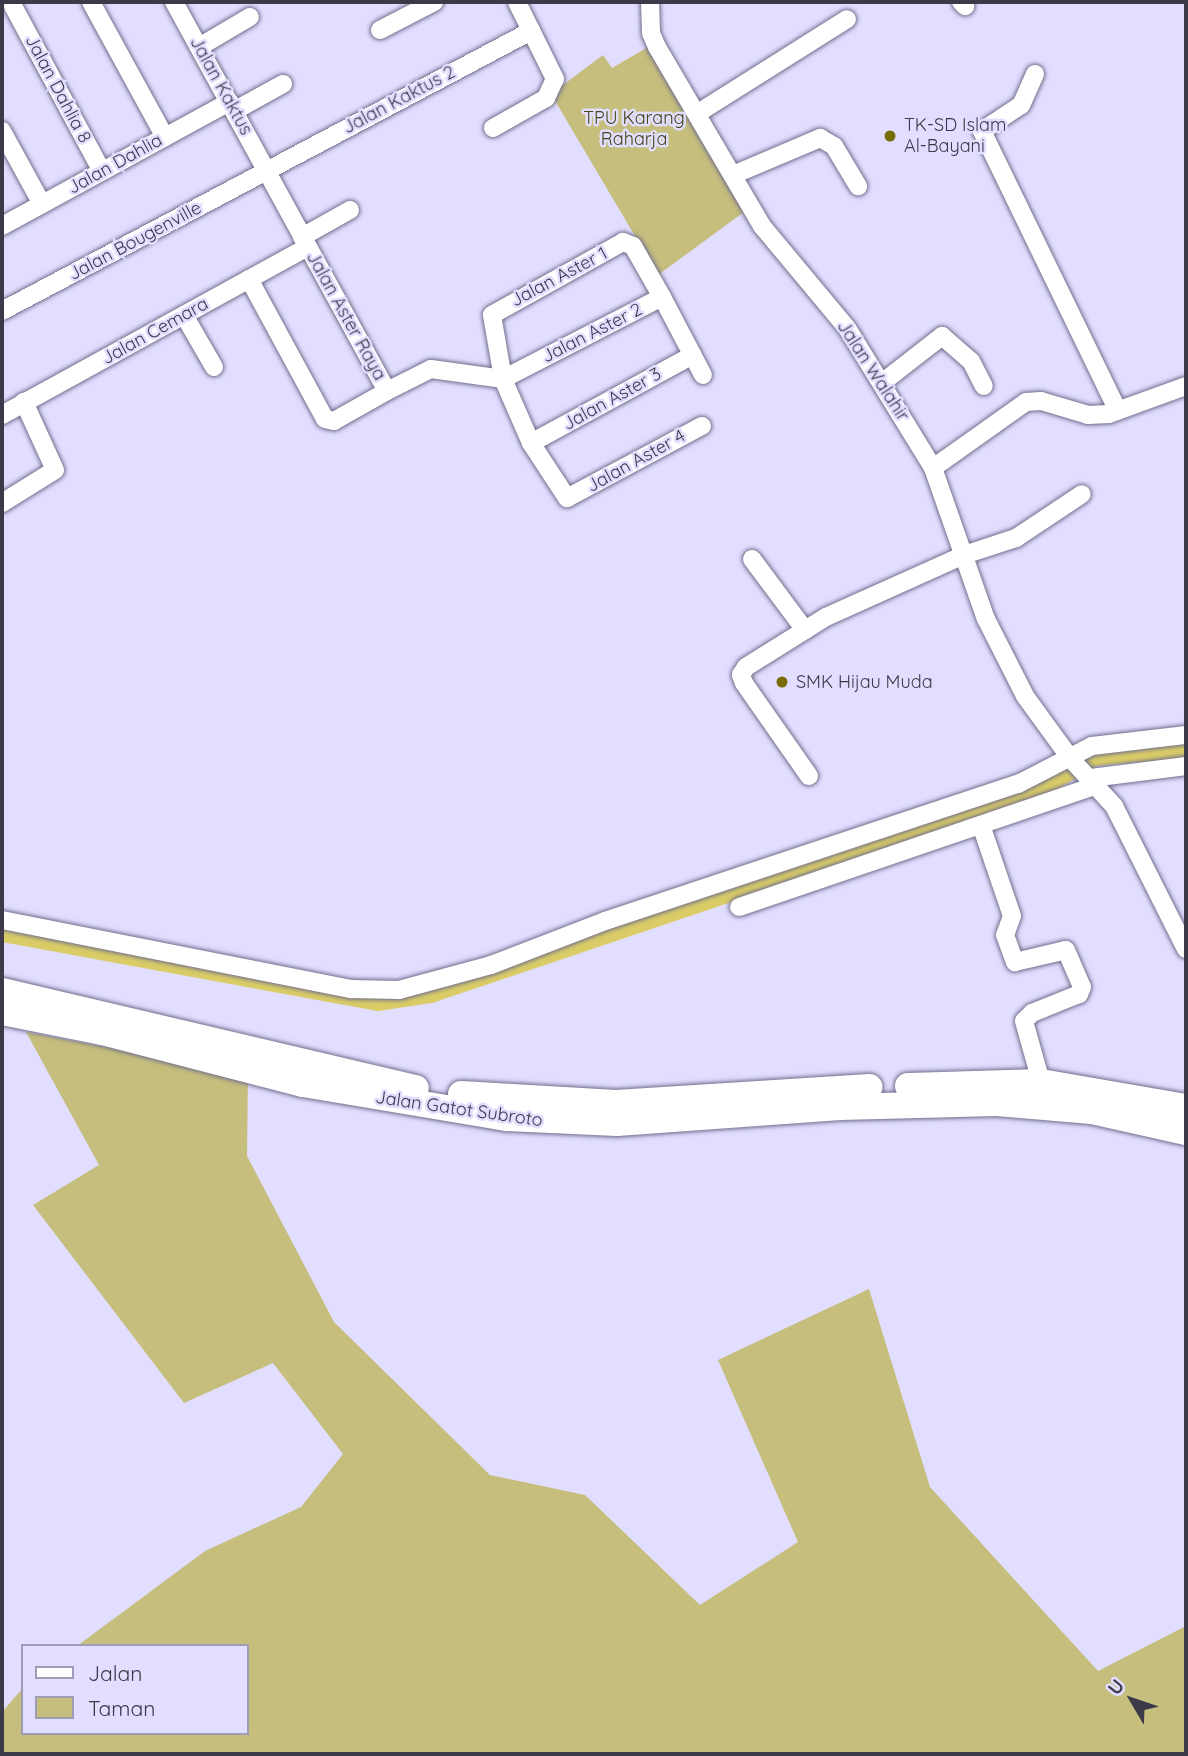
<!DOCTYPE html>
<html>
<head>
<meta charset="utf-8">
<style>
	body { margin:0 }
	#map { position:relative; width:1188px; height:1756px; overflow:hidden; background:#e1deff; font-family:Quicksand,sans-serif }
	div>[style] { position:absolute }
	.green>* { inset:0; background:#c6be7d }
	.canal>* { height:16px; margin:-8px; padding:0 8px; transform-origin:8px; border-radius:8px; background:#dacd67 }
	.roads { filter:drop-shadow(0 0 2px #726f8d) drop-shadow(0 0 2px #726f8d) }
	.minor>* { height:18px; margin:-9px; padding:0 9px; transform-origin:9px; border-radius:9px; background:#fff }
	.highway>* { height:26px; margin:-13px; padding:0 13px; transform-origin:13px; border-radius:13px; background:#fff }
	.dots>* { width:19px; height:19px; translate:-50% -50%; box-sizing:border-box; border:4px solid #e1deff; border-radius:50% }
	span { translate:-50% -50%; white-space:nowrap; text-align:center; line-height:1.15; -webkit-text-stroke:5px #e1deff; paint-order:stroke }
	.street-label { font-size:18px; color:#3c3a48 }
	.park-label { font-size:18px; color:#484318 }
	.poi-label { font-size:18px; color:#3c3a48 }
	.left { translate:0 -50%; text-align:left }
	.frame { position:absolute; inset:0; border:4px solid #3c3a48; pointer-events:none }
	.legend { position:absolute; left:21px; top:1644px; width:228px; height:91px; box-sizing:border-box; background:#e1deff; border:2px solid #9f9cb6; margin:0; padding:9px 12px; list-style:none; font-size:21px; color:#3c3a48 }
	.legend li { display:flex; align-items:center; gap:14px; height:35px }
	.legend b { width:35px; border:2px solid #9f9cb6 }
	.north { position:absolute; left:1097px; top:1665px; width:70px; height:70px; -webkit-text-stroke:5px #e1deff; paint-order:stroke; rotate:309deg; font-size:19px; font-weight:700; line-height:28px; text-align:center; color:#3c3a48 }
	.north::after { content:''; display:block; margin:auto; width:24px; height:32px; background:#3c3a48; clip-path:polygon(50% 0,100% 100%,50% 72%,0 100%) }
</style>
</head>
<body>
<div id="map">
	<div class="green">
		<div style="clip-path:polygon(648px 47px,744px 212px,658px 275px,551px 94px,603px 55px,612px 68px)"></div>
		<div style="clip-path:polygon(26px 1032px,248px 1074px,247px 1156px,334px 1322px,490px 1475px,585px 1495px,700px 1605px,798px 1542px,718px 1360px,869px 1289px,930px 1487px,1098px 1671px,1186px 1626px,1186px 1754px,2px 1754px,2px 1712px,23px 1688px,23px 1733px,247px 1733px,247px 1646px,77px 1646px,205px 1551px,301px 1507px,343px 1454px,273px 1363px,184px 1403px,33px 1205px,99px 1165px)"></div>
	</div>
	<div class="canal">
		<div style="left:2px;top:934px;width:382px;rotate:10.4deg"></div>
		<div style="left:378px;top:1003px;width:54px;rotate:-8.6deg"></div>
		<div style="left:431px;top:995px;width:594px;rotate:-18.65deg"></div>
		<div style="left:994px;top:805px;width:64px;rotate:-21deg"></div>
		<div style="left:1054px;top:782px;width:47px;rotate:-31deg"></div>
		<div style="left:1094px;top:758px;width:92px;rotate:-5deg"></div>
	</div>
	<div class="roads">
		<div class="minor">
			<div style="left:91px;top:2px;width:154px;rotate:61.3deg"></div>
			<div style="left:174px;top:2px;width:443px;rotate:61.3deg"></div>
			<div style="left:387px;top:391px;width:49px;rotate:-26.6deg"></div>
			<div style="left:431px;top:369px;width:73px;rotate:7.9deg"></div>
			<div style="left:650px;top:2px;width:31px;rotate:88deg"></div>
			<div style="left:651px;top:33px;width:15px;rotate:67deg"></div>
			<div style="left:657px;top:47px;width:208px;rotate:59.6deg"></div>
			<div style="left:762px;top:226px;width:133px;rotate:50.2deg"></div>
			<div style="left:847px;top:328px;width:164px;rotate:58.4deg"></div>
			<div style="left:933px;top:468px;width:160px;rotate:70.7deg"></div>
			<div style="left:986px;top:619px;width:86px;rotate:63.1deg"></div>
			<div style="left:1025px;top:696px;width:77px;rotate:54deg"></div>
			<div style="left:1070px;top:758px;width:65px;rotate:47.5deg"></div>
			<div style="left:1114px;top:806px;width:160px;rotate:63.3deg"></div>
			<div style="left:961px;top:2px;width:6px;rotate:45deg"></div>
			<div style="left:13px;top:6px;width:187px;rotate:61.7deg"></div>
			<div style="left:380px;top:30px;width:61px;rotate:-27.4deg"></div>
			<div style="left:199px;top:47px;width:59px;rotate:-30.5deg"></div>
			<div style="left:1035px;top:74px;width:34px;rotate:114deg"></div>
			<div style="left:1021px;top:105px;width:47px;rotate:146.3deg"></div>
			<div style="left:982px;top:131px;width:311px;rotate:64.1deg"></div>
			<div style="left:234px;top:111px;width:56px;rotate:-28.9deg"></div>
			<div style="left:698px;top:113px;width:176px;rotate:-32.2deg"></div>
			<div style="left:493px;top:128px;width:61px;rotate:-29.5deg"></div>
			<div style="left:546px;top:98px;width:21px;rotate:-65deg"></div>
			<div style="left:555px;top:79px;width:86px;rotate:-116.3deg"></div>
			<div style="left:2px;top:131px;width:83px;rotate:61.3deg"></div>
			<div style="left:733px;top:175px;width:95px;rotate:-23deg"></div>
			<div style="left:820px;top:138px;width:16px;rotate:30deg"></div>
			<div style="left:834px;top:146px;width:47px;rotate:59deg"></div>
			<div style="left:2px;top:226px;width:259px;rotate:-28.6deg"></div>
			<div style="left:302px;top:237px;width:55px;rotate:-29.4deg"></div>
			<div style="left:249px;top:279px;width:159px;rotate:61.5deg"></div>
			<div style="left:325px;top:419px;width:9px;rotate:13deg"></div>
			<div style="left:334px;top:421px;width:61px;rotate:-29.5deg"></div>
			<div style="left:662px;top:297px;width:59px;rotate:-119.6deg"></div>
			<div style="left:633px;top:246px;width:11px;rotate:-158deg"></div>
			<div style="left:623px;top:242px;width:150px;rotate:150.9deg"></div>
			<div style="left:492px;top:315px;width:65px;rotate:80.2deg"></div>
			<div style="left:503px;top:379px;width:70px;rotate:66.4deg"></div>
			<div style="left:531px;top:443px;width:66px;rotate:56.8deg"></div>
			<div style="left:567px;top:498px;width:153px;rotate:-28.1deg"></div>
			<div style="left:2px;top:311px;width:599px;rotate:-27.89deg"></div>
			<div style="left:184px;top:315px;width:60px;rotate:60deg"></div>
			<div style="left:503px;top:379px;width:179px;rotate:-27.3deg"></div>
			<div style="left:662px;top:297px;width:88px;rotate:62.3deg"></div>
			<div style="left:883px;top:382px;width:75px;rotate:-37.9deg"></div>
			<div style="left:942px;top:336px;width:38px;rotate:41deg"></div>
			<div style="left:971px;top:361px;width:28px;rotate:63deg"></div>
			<div style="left:2px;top:415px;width:349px;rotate:-28.8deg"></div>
			<div style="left:531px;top:443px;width:184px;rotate:-28.5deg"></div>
			<div style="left:933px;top:468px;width:114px;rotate:-35.4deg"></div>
			<div style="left:1026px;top:402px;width:15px;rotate:-4deg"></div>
			<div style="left:1041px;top:401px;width:49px;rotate:16.6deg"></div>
			<div style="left:1088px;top:415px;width:21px;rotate:-3deg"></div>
			<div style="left:1109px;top:414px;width:82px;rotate:-20deg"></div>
			<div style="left:2px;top:503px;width:62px;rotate:-31.9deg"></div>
			<div style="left:55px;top:470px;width:75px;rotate:-114.5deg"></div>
			<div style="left:752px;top:559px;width:89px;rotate:53.3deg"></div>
			<div style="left:809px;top:776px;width:113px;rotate:-125deg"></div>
			<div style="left:744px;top:683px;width:9px;rotate:-111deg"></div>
			<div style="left:741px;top:675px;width:9px;rotate:-58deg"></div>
			<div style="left:746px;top:667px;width:94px;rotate:-32deg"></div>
			<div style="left:826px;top:617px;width:151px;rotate:-24.2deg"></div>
			<div style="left:964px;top:555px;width:55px;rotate:-18.1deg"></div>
			<div style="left:1016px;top:538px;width:79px;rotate:-33.7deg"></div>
			<div style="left:1091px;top:778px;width:96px;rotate:-7.2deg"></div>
			<div style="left:981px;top:825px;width:96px;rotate:71.2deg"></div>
			<div style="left:1012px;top:916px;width:20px;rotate:110deg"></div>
			<div style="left:1005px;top:935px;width:29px;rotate:70deg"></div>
			<div style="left:1015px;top:962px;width:52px;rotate:-13.2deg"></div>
			<div style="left:1066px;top:950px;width:40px;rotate:66.6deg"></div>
			<div style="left:1082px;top:987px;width:8px;rotate:113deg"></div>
			<div style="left:1079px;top:994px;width:51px;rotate:158deg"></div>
			<div style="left:1032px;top:1013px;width:11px;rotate:135deg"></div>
			<div style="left:1024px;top:1021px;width:63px;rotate:74.4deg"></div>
			<div style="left:739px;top:907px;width:378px;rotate:-18.8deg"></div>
			<div style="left:2px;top:920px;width:356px;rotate:11.2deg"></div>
			<div style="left:351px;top:989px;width:48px;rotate:1.2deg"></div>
			<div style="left:399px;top:990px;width:95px;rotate:-15.2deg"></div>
			<div style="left:491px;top:965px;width:122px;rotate:-21.1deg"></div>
			<div style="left:605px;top:921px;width:435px;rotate:-18.4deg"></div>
			<div style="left:1018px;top:784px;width:83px;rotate:-27.2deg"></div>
			<div style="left:1092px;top:746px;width:95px;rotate:-6.7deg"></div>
		</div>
		<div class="highway">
			<div style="left:2px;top:991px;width:425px;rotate:13.2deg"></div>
			<div style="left:2px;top:1012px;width:102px;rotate:11.3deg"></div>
			<div style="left:102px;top:1032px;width:208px;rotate:14.5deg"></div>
			<div style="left:303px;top:1084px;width:207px;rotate:9.5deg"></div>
			<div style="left:507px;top:1118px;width:110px;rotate:2.6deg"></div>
			<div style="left:617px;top:1123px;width:224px;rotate:-4.1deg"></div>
			<div style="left:840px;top:1107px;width:157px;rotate:-1.5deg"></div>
			<div style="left:997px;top:1103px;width:95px;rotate:4.8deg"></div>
			<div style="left:1092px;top:1111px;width:96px;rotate:12.6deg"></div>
			<div style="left:908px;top:1086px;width:133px;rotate:-1.7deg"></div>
			<div style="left:1041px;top:1082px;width:147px;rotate:9.8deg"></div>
			<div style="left:461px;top:1094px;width:155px;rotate:3.3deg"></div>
			<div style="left:616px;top:1103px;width:254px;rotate:-3.6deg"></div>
		</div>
	</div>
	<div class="dots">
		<div style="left:890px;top:136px;background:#776c06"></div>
		<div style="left:782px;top:682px;background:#776c06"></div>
	</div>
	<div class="street-label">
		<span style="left:221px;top:86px;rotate:61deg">Jalan Kaktus</span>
		<span style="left:58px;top:89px;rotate:62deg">Jalan Dahlia 8</span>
		<span style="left:399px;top:100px;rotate:-28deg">Jalan Kaktus 2</span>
		<span style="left:115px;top:164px;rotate:-29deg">Jalan Dahlia</span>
		<span style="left:135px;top:241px;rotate:-28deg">Jalan Bougenville</span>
		<span style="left:559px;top:277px;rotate:-28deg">Jalan Aster 1</span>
		<span style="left:346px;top:316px;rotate:61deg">Jalan Aster Raya</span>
		<span style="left:155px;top:331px;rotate:-29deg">Jalan Cemara</span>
		<span style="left:592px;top:333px;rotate:-27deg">Jalan Aster 2</span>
		<span style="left:873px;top:371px;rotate:57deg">Jalan Walahir</span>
		<span style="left:612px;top:399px;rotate:-29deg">Jalan Aster 3</span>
		<span style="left:636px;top:461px;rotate:-29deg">Jalan Aster 4</span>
		<span style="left:459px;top:1109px;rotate:8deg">Jalan Gatot Subroto</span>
	</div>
	<div class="park-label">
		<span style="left:634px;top:129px">TPU Karang<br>Raharja</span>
	</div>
	<div class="poi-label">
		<span class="left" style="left:904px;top:136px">TK-SD Islam<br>Al-Bayani</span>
		<span class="left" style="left:796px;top:682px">SMK Hijau Muda</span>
	</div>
	<div class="frame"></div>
	<ul class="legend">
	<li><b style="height:9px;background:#fff"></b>Jalan</li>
	<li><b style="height:19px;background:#c6be7d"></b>Taman</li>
	</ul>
	<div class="north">U</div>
</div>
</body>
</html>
